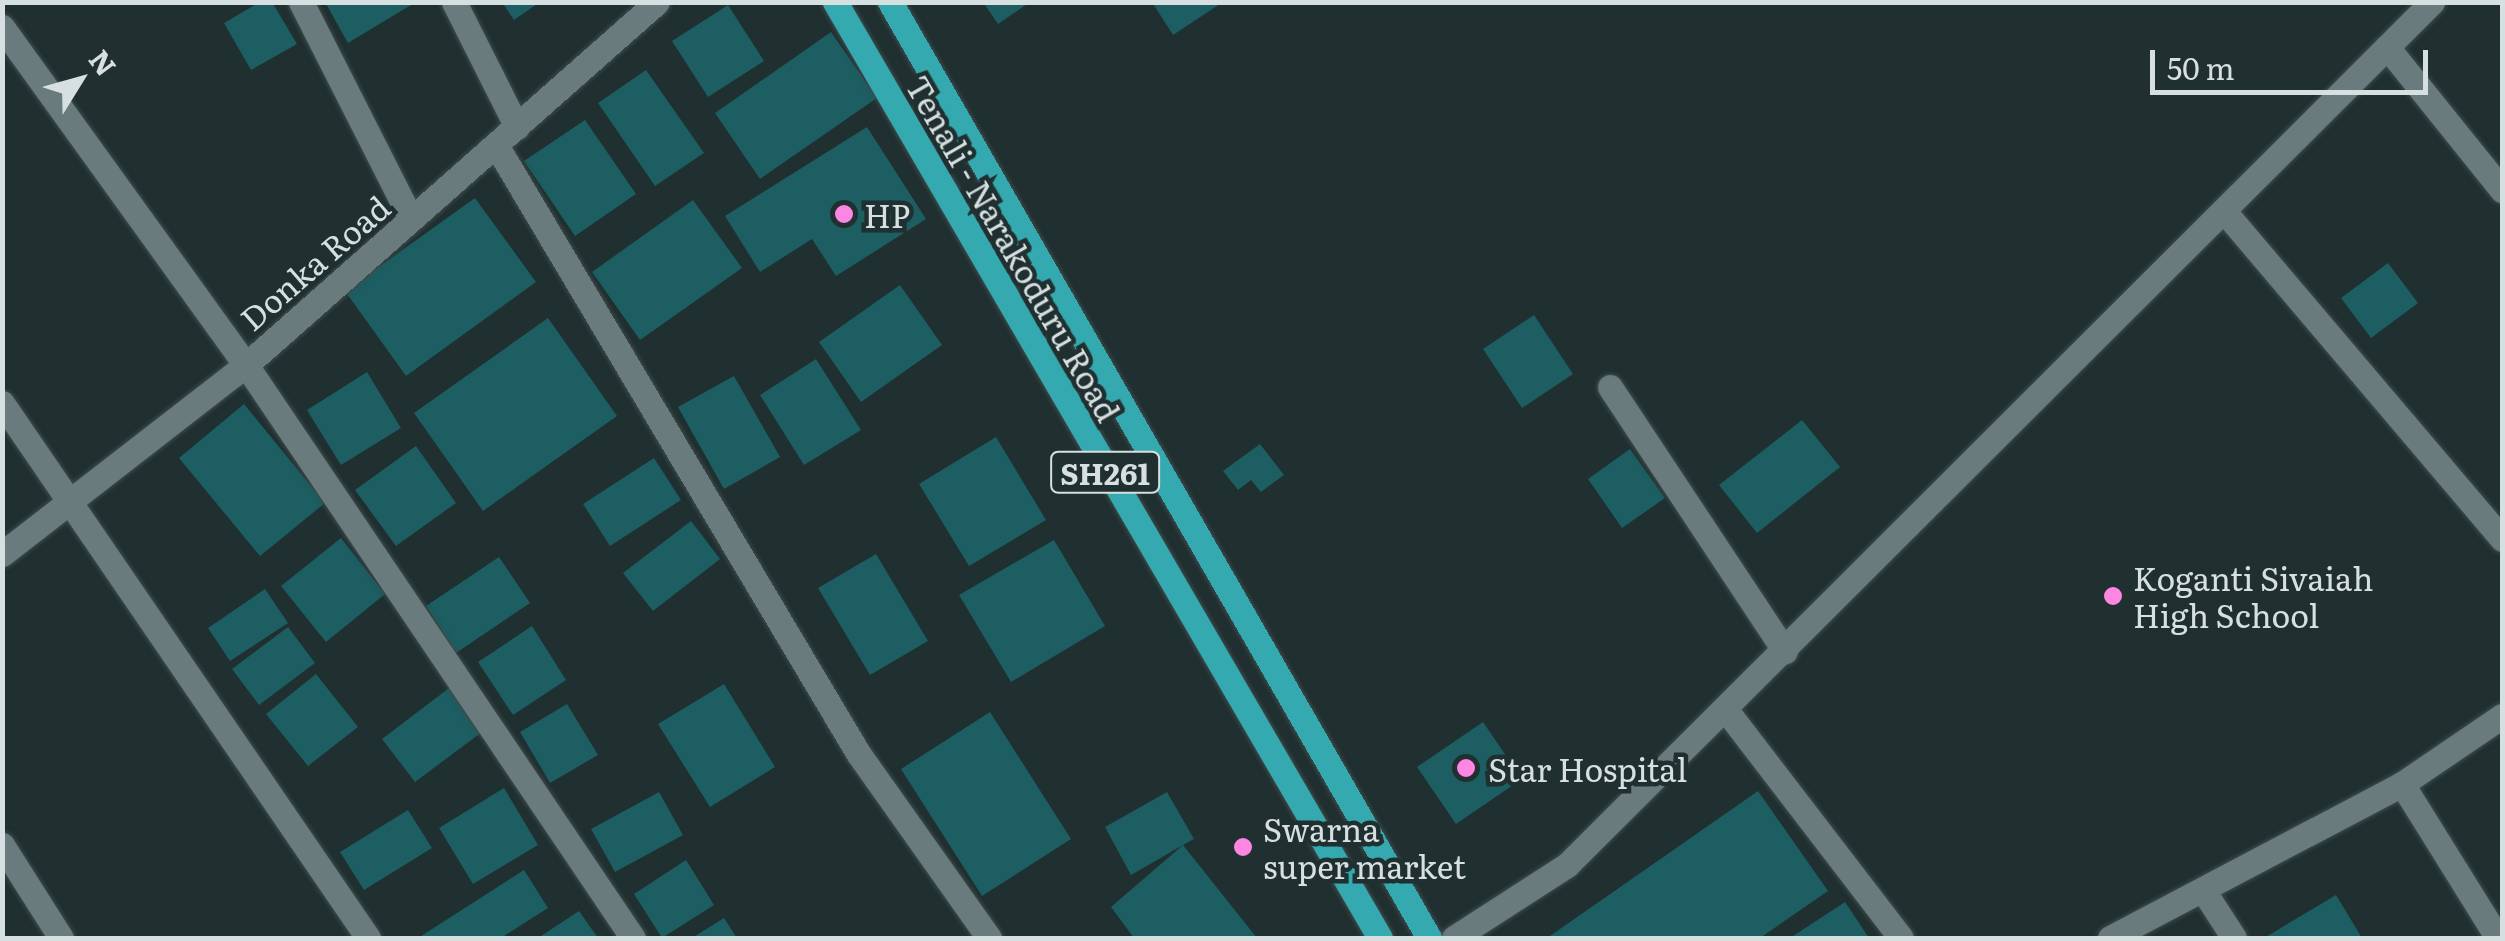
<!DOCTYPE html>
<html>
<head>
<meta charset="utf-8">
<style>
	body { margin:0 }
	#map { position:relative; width:2505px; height:941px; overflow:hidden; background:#202f30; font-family:Literata,serif }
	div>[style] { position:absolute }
	.building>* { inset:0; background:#1c5e62 }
	.roads { filter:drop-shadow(0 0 2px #3e4b4c) drop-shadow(0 0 2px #3e4b4c) }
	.minor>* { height:25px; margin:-12.5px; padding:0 12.5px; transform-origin:12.5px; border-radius:12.5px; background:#697b7c }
	.primary>* { height:25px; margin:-12.5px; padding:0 12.5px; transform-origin:12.5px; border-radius:12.5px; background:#34a9af }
	.dots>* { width:28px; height:28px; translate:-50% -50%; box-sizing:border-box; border:5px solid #202f30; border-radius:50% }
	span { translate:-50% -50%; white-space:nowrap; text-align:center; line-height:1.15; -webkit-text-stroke:9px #202f30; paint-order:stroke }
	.shield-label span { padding:2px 8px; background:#202f30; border:2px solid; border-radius:8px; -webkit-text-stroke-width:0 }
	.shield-label { font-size:30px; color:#d7e0e1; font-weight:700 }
	.poi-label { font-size:32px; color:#d7e0e1 }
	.left { translate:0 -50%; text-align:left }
	.street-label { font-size:32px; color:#d7e0e1 }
	.frame { position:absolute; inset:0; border:5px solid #d7e0e1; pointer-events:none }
	.north { position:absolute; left:30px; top:30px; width:100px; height:100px; -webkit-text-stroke:8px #202f30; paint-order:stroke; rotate:53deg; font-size:28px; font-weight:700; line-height:40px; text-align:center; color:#d7e0e1 }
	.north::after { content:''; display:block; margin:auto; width:35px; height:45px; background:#d7e0e1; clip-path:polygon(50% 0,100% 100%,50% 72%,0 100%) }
	.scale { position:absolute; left:2150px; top:50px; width:278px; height:45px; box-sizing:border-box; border:5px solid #d7e0e1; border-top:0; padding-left:12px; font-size:30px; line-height:35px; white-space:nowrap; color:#d7e0e1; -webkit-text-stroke:8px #202f30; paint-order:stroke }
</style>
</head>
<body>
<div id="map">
	<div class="building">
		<div style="clip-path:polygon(260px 2px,272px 2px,297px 44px,251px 70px,224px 23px)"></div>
		<div style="clip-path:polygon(325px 2px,416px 2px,348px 43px)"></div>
		<div style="clip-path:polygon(502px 2px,540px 2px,514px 20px)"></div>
		<div style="clip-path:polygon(983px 2px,1030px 2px,998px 24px)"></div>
		<div style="clip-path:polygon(1152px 2px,1223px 2px,1173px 35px)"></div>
		<div style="clip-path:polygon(728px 5px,764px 61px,708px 97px,672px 41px)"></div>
		<div style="clip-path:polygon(831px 32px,877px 98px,760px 179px,715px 113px)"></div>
		<div style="clip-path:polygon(646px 70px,704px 153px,655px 186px,598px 103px)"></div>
		<div style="clip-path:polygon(585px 120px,636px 194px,575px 236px,524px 161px)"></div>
		<div style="clip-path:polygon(867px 127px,926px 219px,836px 276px,812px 239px,760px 272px,725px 216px)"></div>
		<div style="clip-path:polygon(475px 198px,536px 282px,406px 376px,345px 291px)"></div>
		<div style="clip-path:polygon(693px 200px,742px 268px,640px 340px,592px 272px)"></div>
		<div style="clip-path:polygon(2388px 263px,2418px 303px,2371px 338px,2341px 298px)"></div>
		<div style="clip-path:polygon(900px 285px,942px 345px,861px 402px,819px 342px)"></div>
		<div style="clip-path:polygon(1534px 315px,1573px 374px,1522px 408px,1483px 349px)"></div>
		<div style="clip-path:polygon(548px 318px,617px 416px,483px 511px,414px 413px)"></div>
		<div style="clip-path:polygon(816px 359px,861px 430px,804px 465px,760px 395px)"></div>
		<div style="clip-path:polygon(367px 372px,401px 428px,341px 465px,307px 410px)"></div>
		<div style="clip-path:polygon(734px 376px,780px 457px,724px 489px,678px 407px)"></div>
		<div style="clip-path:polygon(244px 404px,325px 503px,260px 556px,179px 458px)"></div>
		<div style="clip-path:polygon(1802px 420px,1840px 467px,1757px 533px,1719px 485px)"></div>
		<div style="clip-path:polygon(996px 437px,1046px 520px,969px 566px,919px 484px)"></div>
		<div style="clip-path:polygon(1260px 444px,1284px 475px,1261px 492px,1251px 480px,1238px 490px,1223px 471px)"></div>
		<div style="clip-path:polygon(416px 446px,456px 503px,396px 546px,355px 490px)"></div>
		<div style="clip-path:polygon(1630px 449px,1665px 498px,1622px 528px,1588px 479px)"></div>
		<div style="clip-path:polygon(654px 458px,681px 500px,610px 546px,583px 504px)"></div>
		<div style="clip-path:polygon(691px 521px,720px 559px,653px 611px,623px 573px)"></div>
		<div style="clip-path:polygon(341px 538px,385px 594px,326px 642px,281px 586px)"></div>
		<div style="clip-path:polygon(1054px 540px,1105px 626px,1011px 682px,959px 595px)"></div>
		<div style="clip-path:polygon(876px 554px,928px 641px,870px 675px,818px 588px)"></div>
		<div style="clip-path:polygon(499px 557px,530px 603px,456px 653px,426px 606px)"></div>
		<div style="clip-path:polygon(265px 589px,288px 623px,230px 661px,208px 628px)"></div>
		<div style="clip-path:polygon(532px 626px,566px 680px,513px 715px,478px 662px)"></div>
		<div style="clip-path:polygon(288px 627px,315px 663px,259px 705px,232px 669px)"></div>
		<div style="clip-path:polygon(316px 674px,358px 727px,308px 766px,266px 714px)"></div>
		<div style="clip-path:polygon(724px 684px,775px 767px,710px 807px,658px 724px)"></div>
		<div style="clip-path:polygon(453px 685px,486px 729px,415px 782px,382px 739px)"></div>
		<div style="clip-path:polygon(567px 704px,598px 755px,550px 783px,520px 732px)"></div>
		<div style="clip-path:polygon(990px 712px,1071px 839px,982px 896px,901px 769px)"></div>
		<div style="clip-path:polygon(1483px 722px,1522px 779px,1456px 824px,1417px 767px)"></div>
		<div style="clip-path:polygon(504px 788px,538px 845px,473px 884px,439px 828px)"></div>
		<div style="clip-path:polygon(1758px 791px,1828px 891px,1760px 938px,1547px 938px)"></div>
		<div style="clip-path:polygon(659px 792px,683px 835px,615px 872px,591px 829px)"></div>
		<div style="clip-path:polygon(1167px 792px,1194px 839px,1183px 845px,1257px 938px,1134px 938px,1111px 907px,1183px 845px,1131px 875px,1105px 827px)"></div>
		<div style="clip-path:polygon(408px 810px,432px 848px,364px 890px,340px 852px)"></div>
		<div style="clip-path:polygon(686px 860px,714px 905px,662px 938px,634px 894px)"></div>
		<div style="clip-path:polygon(524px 870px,548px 908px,501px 938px,418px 938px)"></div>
		<div style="clip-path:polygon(2336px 895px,2362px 938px,2264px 938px)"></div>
		<div style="clip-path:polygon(1845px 902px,1869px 938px,1790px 938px)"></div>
		<div style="clip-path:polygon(579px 911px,598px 938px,538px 938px)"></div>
		<div style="clip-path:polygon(724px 918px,737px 938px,692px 938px)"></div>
	</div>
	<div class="roads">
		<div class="minor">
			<div style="left:301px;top:2px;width:243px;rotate:63.1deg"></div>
			<div style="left:454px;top:2px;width:140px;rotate:63.3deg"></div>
			<div style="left:2px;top:27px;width:417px;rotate:54.2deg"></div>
			<div style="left:246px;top:365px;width:691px;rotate:55.97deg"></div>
			<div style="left:2387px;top:47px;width:184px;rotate:51.2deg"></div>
			<div style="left:496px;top:145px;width:708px;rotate:59.23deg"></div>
			<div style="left:858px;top:753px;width:227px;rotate:54.7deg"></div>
			<div style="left:2224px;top:211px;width:430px;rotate:49.7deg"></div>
			<div style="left:1610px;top:387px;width:317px;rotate:56.5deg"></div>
			<div style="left:2px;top:403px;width:648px;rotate:55.62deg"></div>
			<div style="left:2px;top:554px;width:309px;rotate:-37.8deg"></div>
			<div style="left:246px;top:365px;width:548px;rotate:-41.45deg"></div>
			<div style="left:1726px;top:710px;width:287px;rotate:52.5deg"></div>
			<div style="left:2402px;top:784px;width:181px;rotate:58.1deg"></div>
			<div style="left:2px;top:845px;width:110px;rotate:57.6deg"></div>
			<div style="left:2203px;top:890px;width:57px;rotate:57.1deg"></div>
			<div style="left:1454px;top:938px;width:135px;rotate:-32.9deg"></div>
			<div style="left:1567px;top:865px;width:1222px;rotate:-44.93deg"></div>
			<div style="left:2110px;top:938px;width:330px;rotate:-27.8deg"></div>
			<div style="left:2402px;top:784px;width:121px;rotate:-34.2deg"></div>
		</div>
		<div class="primary">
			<div style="left:835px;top:2px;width:1083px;rotate:59.79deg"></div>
			<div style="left:890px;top:2px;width:1080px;rotate:60.06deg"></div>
		</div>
	</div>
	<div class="dots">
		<div style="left:844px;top:214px;background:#fd86e3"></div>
		<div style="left:2113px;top:596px;background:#fd86e3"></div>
		<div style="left:1466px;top:768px;background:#fd86e3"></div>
		<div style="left:1243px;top:847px;background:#fd86e3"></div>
	</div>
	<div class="shield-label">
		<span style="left:1105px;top:472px">SH261</span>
	</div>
	<div class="poi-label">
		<span class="left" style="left:864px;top:214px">HP</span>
		<span class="left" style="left:2133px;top:596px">Koganti Sivaiah<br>High School</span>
		<span class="left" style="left:1488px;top:768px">Star Hospital</span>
		<span class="left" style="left:1263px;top:847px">Swarna<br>super market</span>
	</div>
	<div class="street-label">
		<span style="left:1014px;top:248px;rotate:60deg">Tenali - Narakoduru Road</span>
		<span style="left:314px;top:262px;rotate:-41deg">Donka Road</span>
	</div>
	<div class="frame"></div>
	<div class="north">N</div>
	<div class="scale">50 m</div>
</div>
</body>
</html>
